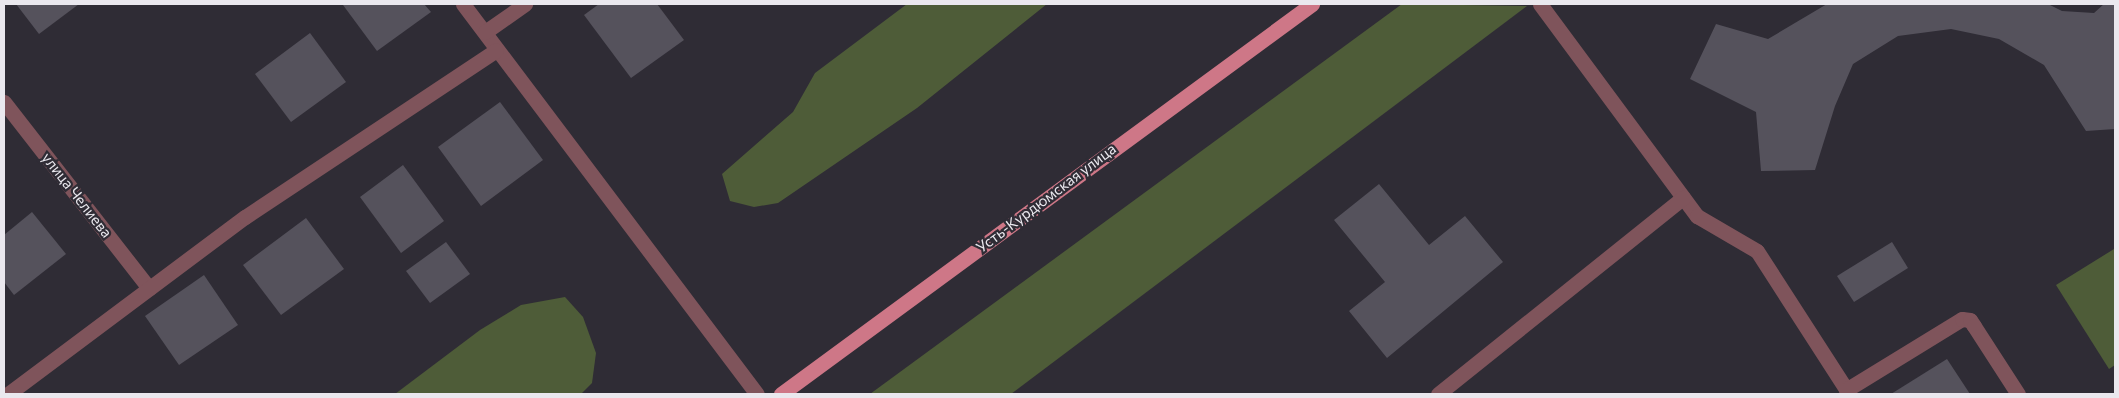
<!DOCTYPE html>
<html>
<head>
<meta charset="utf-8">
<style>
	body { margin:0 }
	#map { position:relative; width:2119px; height:398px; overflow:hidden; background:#2f2c35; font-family:Commissioner,sans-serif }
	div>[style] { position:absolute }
	.green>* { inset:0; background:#4e5c38 }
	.building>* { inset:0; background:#55525c }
	.minor>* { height:15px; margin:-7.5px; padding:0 7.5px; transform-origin:7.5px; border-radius:7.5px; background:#7f545b }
	.major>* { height:15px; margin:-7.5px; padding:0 7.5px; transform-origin:7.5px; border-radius:7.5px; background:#ce7787 }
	span { translate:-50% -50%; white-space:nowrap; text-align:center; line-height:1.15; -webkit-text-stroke:4.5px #2f2c35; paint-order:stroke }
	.street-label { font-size:15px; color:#eae8ee }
	.frame { position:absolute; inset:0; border:5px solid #eae8ee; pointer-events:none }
</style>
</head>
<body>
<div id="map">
	<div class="green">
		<div style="clip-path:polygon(907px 4px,1047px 4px,917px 108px,778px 203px,754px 207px,730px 201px,722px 174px,793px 112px,815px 73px)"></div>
		<div style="clip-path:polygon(1402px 4px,1527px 6px,1011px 394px,870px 394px)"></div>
		<div style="clip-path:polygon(2114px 249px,2115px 365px,2109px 369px,2056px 285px)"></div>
		<div style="clip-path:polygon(565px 297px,583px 317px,596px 353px,592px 383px,581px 394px,395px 394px,480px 330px,521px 305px)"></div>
	</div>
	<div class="building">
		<div style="clip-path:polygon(16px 4px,79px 4px,39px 34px)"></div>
		<div style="clip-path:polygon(345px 4px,424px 4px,431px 12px,377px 51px,343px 5px)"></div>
		<div style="clip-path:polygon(599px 4px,657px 4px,684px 40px,631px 78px,584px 15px)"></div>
		<div style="clip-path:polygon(1827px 4px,2048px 4px,2062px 11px,2094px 13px,2104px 4px,2115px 4px,2115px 129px,2086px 131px,2044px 65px,1999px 39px,1951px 29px,1898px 36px,1853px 64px,1835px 106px,1815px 170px,1761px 171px,1756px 112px,1690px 79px,1716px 24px,1768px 39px)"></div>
		<div style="clip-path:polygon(310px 33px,346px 82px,291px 122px,255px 74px)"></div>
		<div style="clip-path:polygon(500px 102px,543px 160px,481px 206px,438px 147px)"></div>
		<div style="clip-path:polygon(403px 165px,444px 221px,401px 253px,360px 197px)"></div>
		<div style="clip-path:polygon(1379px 184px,1429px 245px,1465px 216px,1503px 262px,1387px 358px,1349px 311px,1385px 282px,1334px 220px)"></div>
		<div style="clip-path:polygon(32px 212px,66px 254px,14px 295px,4px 282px,4px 235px)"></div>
		<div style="clip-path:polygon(306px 218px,344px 269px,281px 315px,243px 265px)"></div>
		<div style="clip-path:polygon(446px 242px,470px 274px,430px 303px,406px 271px)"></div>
		<div style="clip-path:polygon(1892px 242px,1908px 268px,1854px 302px,1837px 276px)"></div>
		<div style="clip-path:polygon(204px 275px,238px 325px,179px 365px,145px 316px)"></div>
		<div style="clip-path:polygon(1947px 359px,1970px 394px,1891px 394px)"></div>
	</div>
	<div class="minor">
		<div style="left:463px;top:4px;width:488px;rotate:53deg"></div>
		<div style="left:1540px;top:4px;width:264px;rotate:53.5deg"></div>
		<div style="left:1697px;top:216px;width:69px;rotate:30.3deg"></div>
		<div style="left:1757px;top:251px;width:170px;rotate:57.2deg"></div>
		<div style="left:485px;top:32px;width:49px;rotate:-35deg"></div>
		<div style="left:4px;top:102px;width:236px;rotate:52.1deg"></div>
		<div style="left:1846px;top:390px;width:136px;rotate:-31.5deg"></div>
		<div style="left:1962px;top:319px;width:8px;rotate:7deg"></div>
		<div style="left:1970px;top:320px;width:7px;rotate:56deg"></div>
		<div style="left:1974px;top:326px;width:81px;rotate:57.1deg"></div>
		<div style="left:8px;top:394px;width:296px;rotate:-36.8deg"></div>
		<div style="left:245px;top:217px;width:301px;rotate:-33.6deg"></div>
		<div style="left:1438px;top:394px;width:314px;rotate:-38.7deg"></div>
	</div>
	<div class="major">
		<div style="left:781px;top:394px;width:659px;rotate:-36.3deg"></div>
	</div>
	<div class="street-label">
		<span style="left:77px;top:195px;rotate:52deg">улица Челиева</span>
		<span style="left:1046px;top:198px;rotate:-37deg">Усть-Курдюмская улица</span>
	</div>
	<div class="frame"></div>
</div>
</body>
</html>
